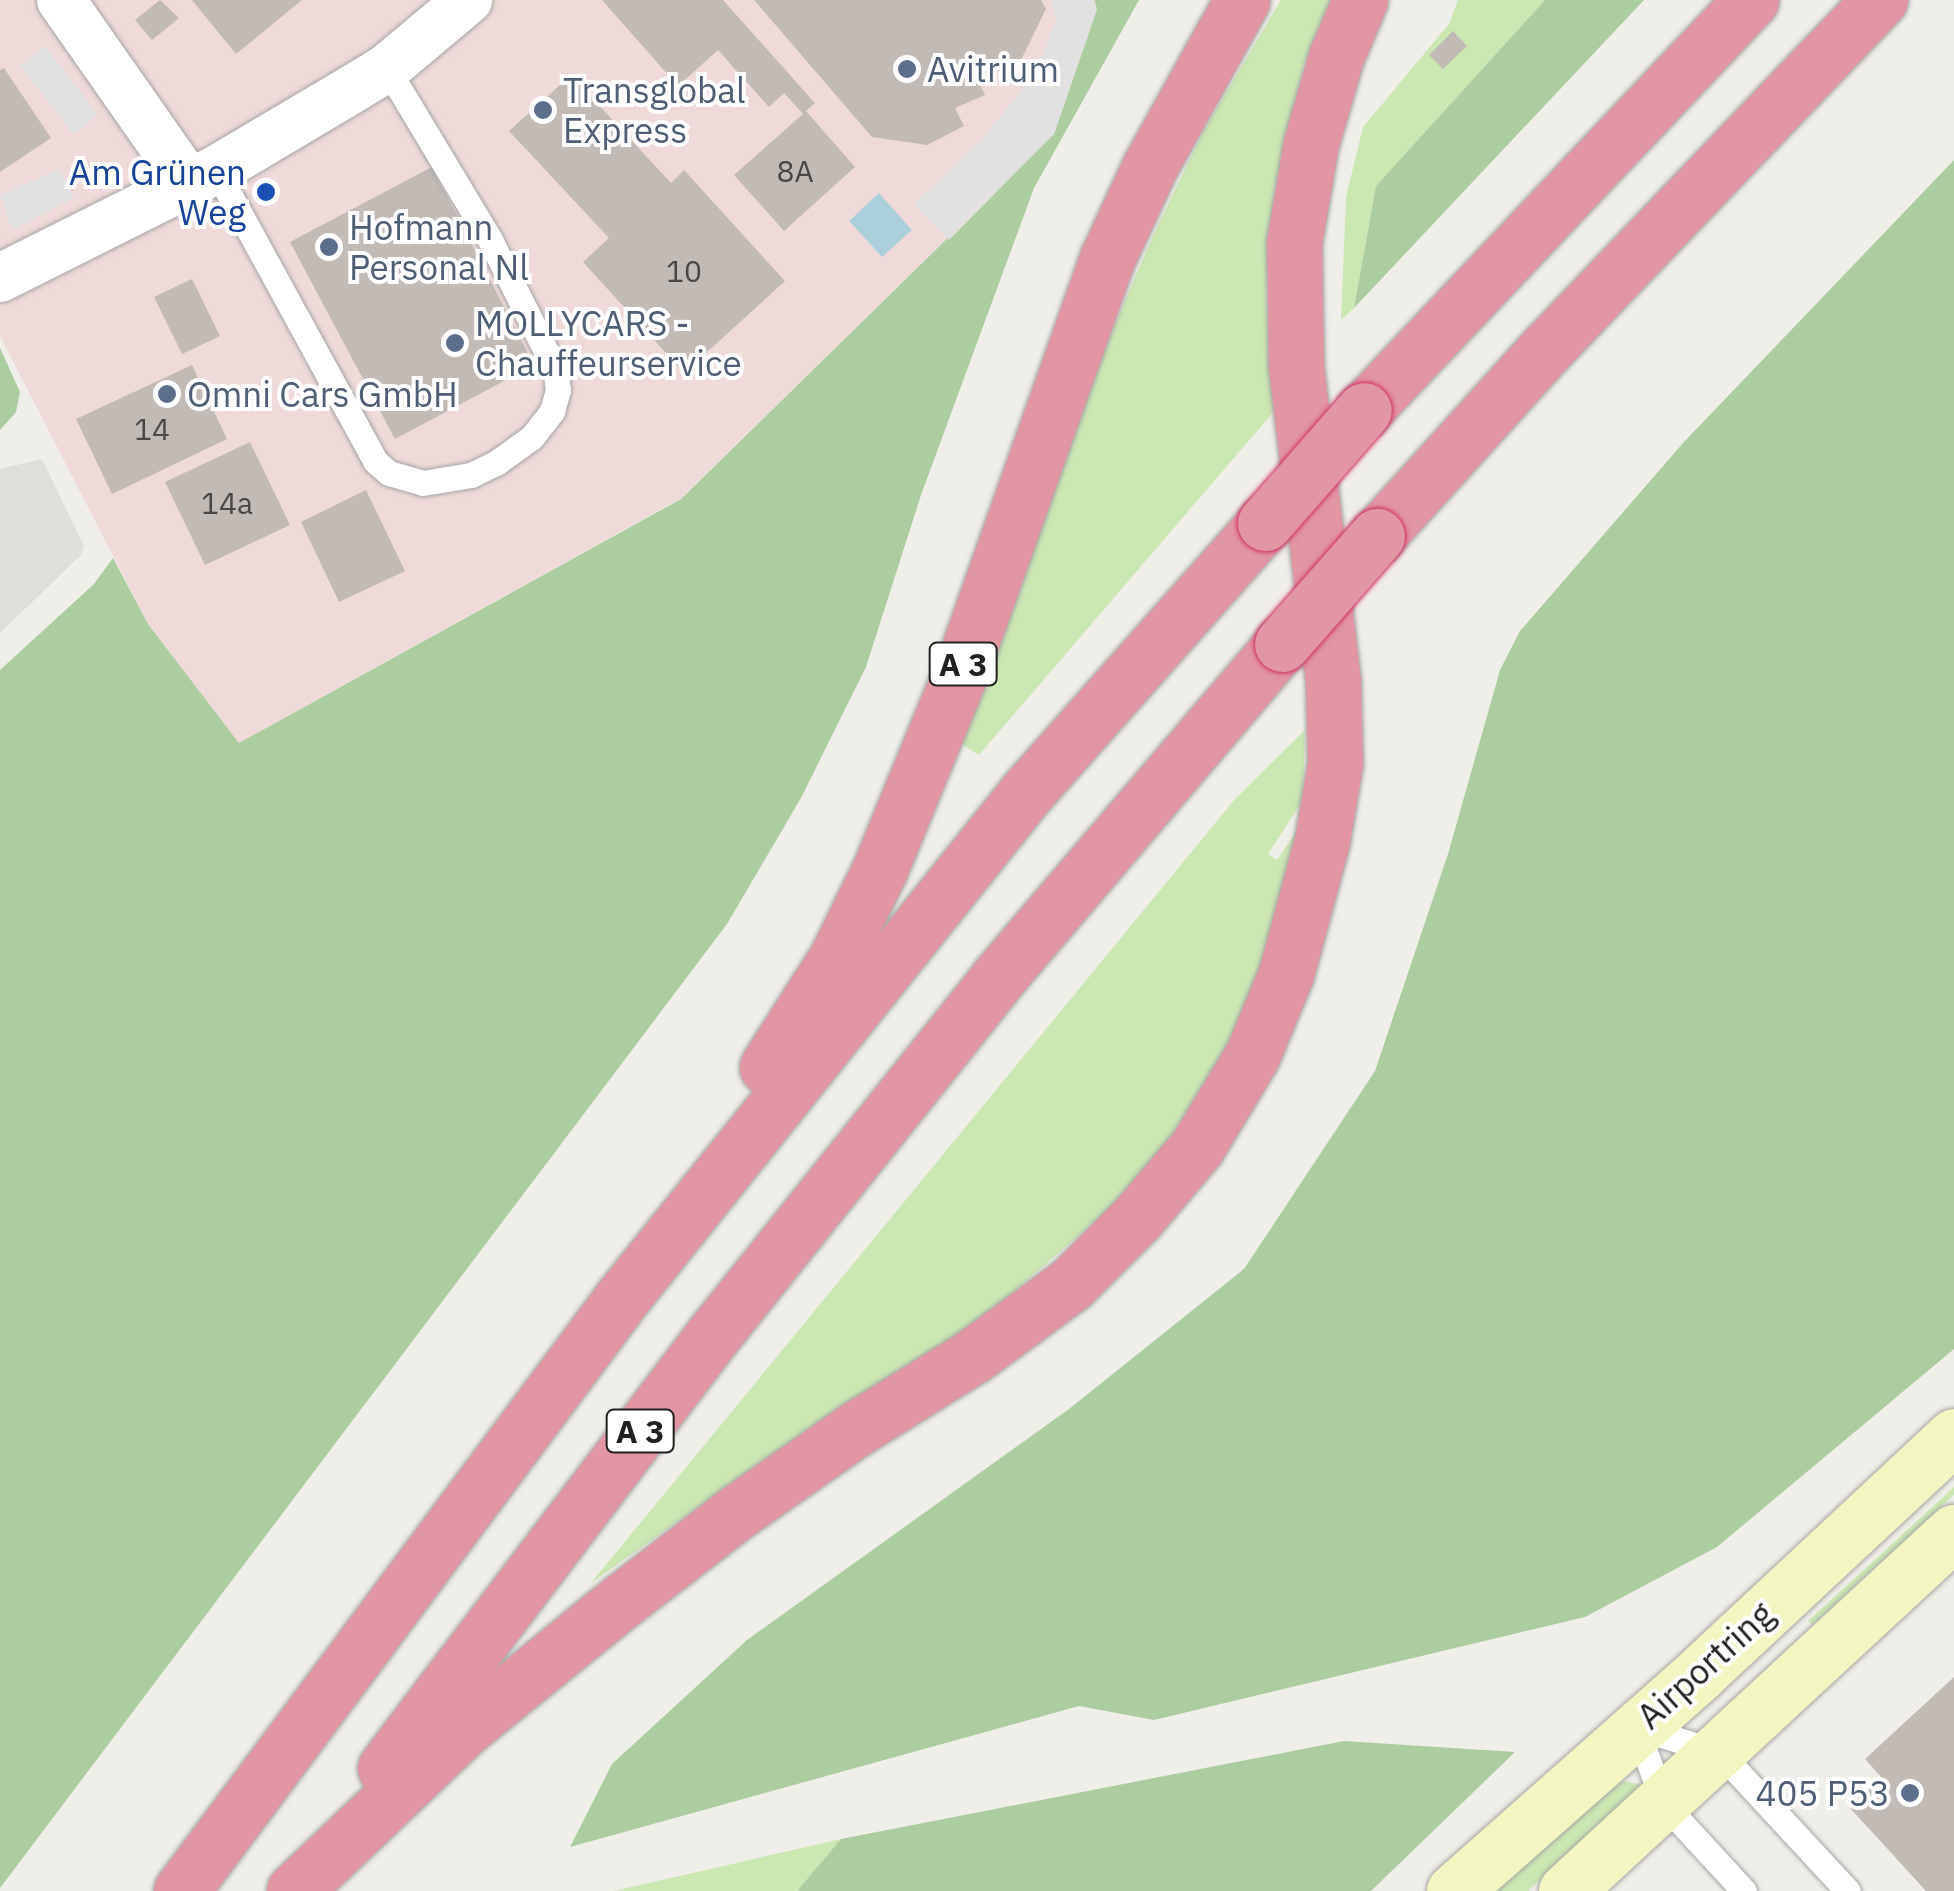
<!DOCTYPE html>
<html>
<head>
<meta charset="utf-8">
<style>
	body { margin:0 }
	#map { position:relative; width:1954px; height:1891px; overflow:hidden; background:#f0eee8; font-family:"IBM Plex Sans",sans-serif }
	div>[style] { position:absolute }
	.commercial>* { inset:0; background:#f0dad9 }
	.airport>* { inset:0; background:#dfded9 }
	.grass>* { inset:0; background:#cbe7b2 }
	.forest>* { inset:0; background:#accd9f }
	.parking>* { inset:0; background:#e1e1e1 }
	.water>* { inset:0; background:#abd0db }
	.building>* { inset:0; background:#c1bab5 }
	.roads { filter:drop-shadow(0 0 2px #a5a5a5) drop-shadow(0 0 2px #a5a5a5) }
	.lane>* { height:25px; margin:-12.5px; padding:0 12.5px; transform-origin:12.5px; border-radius:12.5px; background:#fff }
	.street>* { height:48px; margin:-24px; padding:0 24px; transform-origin:24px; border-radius:24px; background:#fff }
	.secondary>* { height:55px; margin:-27.5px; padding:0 27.5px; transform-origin:27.5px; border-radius:27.5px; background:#f3f6c0 }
	.highway>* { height:55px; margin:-27.5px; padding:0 27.5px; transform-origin:27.5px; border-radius:27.5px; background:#e295a3 }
	.bridges { filter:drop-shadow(0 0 2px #d13367) drop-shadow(0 0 2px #d13367) }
	.highway-bridge>* { height:55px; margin:-27.5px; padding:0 27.5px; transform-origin:27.5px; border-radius:27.5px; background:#e295a3 }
	.dots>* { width:28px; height:28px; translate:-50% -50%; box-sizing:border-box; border:5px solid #fff; border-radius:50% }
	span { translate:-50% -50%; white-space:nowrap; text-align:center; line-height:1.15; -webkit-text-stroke:8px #fff; paint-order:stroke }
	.number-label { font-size:30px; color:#494746 }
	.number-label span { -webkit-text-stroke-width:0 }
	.shield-label span { padding:2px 8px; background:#fff; border:2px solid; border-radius:8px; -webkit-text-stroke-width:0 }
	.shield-label { font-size:32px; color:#212121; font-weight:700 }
	.service-label { font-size:35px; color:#4e5e75 }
	.left { translate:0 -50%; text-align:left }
	.right { translate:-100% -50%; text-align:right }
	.transit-label { font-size:35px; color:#164399 }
	.street-label { font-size:35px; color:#212121 }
</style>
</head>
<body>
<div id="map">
	<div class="commercial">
		<div style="clip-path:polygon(0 0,1110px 0,1054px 134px,681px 498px,239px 743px,148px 624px,0 336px)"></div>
	</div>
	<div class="airport">
		<div style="clip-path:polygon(42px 459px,84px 546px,81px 555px,0 633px,0 469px)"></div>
	</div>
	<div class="grass">
		<div style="clip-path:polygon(1281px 0,1330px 0,1304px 64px,1274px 192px,1266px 290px,1275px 410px,979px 755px,961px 744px,1081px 404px,1152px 238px,1204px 130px)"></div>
		<div style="clip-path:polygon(1458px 0,1545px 0,1376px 186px,1354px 308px,1341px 320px,1346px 197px,1363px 127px,1449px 24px)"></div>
		<div style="clip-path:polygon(1305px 730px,1303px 800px,1268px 854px,1277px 860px,1302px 823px,1273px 943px,1228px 1049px,1169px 1139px,1111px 1207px,985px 1317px,753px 1468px,591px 1583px,1235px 799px)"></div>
		<div style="clip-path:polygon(1954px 1487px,1954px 1495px,1812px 1625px,1808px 1621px)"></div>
		<div style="clip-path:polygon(1625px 1781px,1641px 1785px,1528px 1891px,1486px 1891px,1594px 1793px)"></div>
		<div style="clip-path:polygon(841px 1839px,797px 1891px,614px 1891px)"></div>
	</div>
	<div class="forest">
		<div style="clip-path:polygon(1094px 0,1139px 0,1034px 188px,921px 495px,866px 667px,801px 798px,727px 924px,0 1888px,0 670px,94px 584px,113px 558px,148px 624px,239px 743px,681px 499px,1054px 134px,1097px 9px)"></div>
		<div style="clip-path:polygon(1545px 0,1644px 0,1354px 308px,1376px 186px)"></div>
		<div style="clip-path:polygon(1954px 160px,1954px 1349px,1717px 1547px,1585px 1617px,1154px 1720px,1079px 1706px,570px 1847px,612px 1764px,747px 1640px,1069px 1409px,1244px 1269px,1375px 1071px,1448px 854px,1500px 670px,1520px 631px,1683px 443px)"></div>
		<div style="clip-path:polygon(0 348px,20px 392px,16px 412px,0 430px)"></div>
		<div style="clip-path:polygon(1344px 1741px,1515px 1752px,1371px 1891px,797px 1891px,841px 1839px)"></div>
	</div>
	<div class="parking">
		<div style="clip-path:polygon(1051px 0,1094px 0,1097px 9px,1054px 134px,949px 240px,914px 204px,984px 137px,1035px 73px,1056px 21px)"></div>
		<div style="clip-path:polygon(45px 46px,98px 115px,73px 134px,20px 65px)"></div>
		<div style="clip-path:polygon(59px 169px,74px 198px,12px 230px,0 195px)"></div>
	</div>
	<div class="water">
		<div style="clip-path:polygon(879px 193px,912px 230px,882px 257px,849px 221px)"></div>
	</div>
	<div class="building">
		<div style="clip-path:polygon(160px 0,179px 18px,152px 40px,135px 20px)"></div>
		<div style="clip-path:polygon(192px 0,302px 0,236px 54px)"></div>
		<div style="clip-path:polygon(602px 0,723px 0,815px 103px,806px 111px,855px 167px,784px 231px,734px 175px,803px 114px,784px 93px,769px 107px,718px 50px,678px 86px)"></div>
		<div style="clip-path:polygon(754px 0,1041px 0,1046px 9px,1022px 58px,978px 80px,985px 95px,955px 108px,964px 126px,927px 145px,872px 137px)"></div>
		<div style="clip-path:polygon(1453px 31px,1467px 46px,1443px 69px,1429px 55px)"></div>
		<div style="clip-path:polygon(4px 68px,51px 138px,0 172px,0 70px)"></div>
		<div style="clip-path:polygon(571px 75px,671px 183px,684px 170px,785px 281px,684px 373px,583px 262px,609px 238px,509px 131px)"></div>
		<div style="clip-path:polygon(432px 167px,534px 365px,395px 439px,290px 242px)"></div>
		<div style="clip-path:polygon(192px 279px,220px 336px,182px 354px,154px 297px)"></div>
		<div style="clip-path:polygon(192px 365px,227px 439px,112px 494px,76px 419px)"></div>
		<div style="clip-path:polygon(250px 442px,290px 525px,205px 565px,165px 482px)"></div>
		<div style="clip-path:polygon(366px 490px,405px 571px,339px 602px,301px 522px)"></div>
		<div style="clip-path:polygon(1954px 1677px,1954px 1891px,1926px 1891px,1850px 1808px,1882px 1778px,1865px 1759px)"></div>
	</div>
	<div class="roads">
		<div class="lane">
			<div style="left:216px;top:170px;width:332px;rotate:61.3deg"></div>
			<div style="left:375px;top:461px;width:18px;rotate:41deg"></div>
			<div style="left:389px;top:473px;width:35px;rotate:16deg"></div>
			<div style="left:423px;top:483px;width:49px;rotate:-9.5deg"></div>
			<div style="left:471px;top:475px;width:28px;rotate:-26deg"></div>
			<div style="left:496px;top:463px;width:44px;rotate:-35.8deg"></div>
			<div style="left:532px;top:437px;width:33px;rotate:-52deg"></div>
			<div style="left:552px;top:411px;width:22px;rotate:-74deg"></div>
			<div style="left:558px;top:390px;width:21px;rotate:-98deg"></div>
			<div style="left:555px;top:369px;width:147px;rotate:-116.7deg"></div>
			<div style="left:489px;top:238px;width:198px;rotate:-121deg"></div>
			<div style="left:1636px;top:1727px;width:88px;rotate:17.2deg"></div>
			<div style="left:1720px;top:1753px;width:188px;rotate:47.2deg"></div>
			<div style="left:1636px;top:1727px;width:82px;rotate:70deg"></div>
			<div style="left:1664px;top:1804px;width:118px;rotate:47.4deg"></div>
		</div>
		<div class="street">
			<div style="left:61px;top:0;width:223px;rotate:55deg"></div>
			<div style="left:0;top:278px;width:241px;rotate:-26.6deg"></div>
			<div style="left:216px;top:170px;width:161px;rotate:-30.7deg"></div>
			<div style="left:354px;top:88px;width:39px;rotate:-31deg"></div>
			<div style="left:387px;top:68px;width:106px;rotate:-40deg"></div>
		</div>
		<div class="secondary">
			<div style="left:1454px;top:1891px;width:327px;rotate:-41.5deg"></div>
			<div style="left:1699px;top:1674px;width:349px;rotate:-43deg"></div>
			<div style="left:1566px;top:1891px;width:529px;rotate:-42.78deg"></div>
		</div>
		<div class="highway">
			<div style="left:1364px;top:410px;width:564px;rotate:-46.65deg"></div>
			<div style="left:1377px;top:536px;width:253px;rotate:-47.9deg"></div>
			<div style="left:1547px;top:348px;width:482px;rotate:-46.3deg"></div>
			<div style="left:767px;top:1067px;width:128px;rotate:-57.4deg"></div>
			<div style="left:836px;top:959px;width:100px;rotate:-63.9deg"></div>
			<div style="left:880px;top:869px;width:211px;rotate:-67.7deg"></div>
			<div style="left:960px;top:674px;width:440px;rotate:-70.5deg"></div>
			<div style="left:1107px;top:259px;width:100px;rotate:-65.2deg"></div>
			<div style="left:1149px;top:168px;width:192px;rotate:-61deg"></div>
			<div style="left:385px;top:1768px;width:545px;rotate:-52.84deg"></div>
			<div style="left:714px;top:1334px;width:454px;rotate:-51.4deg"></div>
			<div style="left:997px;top:979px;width:440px;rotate:-49.6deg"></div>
			<div style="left:181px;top:1891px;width:739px;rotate:-53.36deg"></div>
			<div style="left:622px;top:1298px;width:648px;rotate:-51.33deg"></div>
			<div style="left:1027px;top:792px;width:359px;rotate:-48.5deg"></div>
			<div style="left:294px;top:1891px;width:235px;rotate:-43.6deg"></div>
			<div style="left:464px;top:1729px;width:205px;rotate:-39.1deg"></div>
			<div style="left:623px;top:1600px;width:144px;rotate:-37.7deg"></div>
			<div style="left:737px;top:1512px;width:143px;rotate:-35deg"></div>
			<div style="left:854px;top:1430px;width:140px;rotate:-31.9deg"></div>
			<div style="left:973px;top:1356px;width:122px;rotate:-36.3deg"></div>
			<div style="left:1071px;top:1284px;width:93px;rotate:-45deg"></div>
			<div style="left:1137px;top:1218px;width:93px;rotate:-49.8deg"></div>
			<div style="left:1197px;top:1147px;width:106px;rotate:-58.9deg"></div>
			<div style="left:1252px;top:1056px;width:89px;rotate:-67.5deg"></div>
			<div style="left:1286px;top:974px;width:138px;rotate:-74.9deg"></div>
			<div style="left:1322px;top:841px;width:79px;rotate:-80.5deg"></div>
			<div style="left:1335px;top:763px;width:82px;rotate:-91.4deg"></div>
			<div style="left:1333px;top:681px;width:315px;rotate:-96.7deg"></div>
			<div style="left:1296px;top:368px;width:125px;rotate:-90.9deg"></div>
			<div style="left:1294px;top:243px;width:101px;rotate:-80.4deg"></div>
			<div style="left:1311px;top:143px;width:90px;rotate:-73.8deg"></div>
			<div style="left:1336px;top:57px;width:62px;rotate:-67.2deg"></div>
		</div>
	</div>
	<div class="bridges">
		<div class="highway-bridge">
			<div style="left:1265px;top:523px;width:150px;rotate:-48.8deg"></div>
			<div style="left:1282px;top:644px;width:144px;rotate:-48.7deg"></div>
		</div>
	</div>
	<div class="dots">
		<div style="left:907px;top:69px;background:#5c6f8a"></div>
		<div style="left:543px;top:110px;background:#5c6f8a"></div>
		<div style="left:266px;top:192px;background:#1a4fb4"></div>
		<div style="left:329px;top:247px;background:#5c6f8a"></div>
		<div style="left:455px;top:343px;background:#5c6f8a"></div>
		<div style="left:167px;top:394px;background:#5c6f8a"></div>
		<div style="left:1910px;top:1793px;background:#5c6f8a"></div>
	</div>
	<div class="number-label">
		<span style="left:795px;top:171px">8A</span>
		<span style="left:684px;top:271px">10</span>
		<span style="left:152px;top:429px">14</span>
		<span style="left:227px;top:503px">14a</span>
	</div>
	<div class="shield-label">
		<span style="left:963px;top:664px">A 3</span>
		<span style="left:640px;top:1431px">A 3</span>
	</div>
	<div class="service-label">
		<span class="left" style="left:927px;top:69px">Avitrium</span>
		<span class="left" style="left:563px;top:110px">Transglobal<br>Express</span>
		<span class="left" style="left:349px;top:247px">Hofmann<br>Personal Nl</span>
		<span class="left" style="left:475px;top:343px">MOLLYCARS -<br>Chauffeurservice</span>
		<span class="left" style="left:187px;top:394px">Omni Cars GmbH</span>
		<span class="right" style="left:1890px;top:1793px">405 P53</span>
	</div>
	<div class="transit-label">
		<span class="right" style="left:246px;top:192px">Am Grünen<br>Weg</span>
	</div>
	<div class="street-label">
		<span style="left:1705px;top:1665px;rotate:-42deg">Airportring</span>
	</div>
</div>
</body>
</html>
